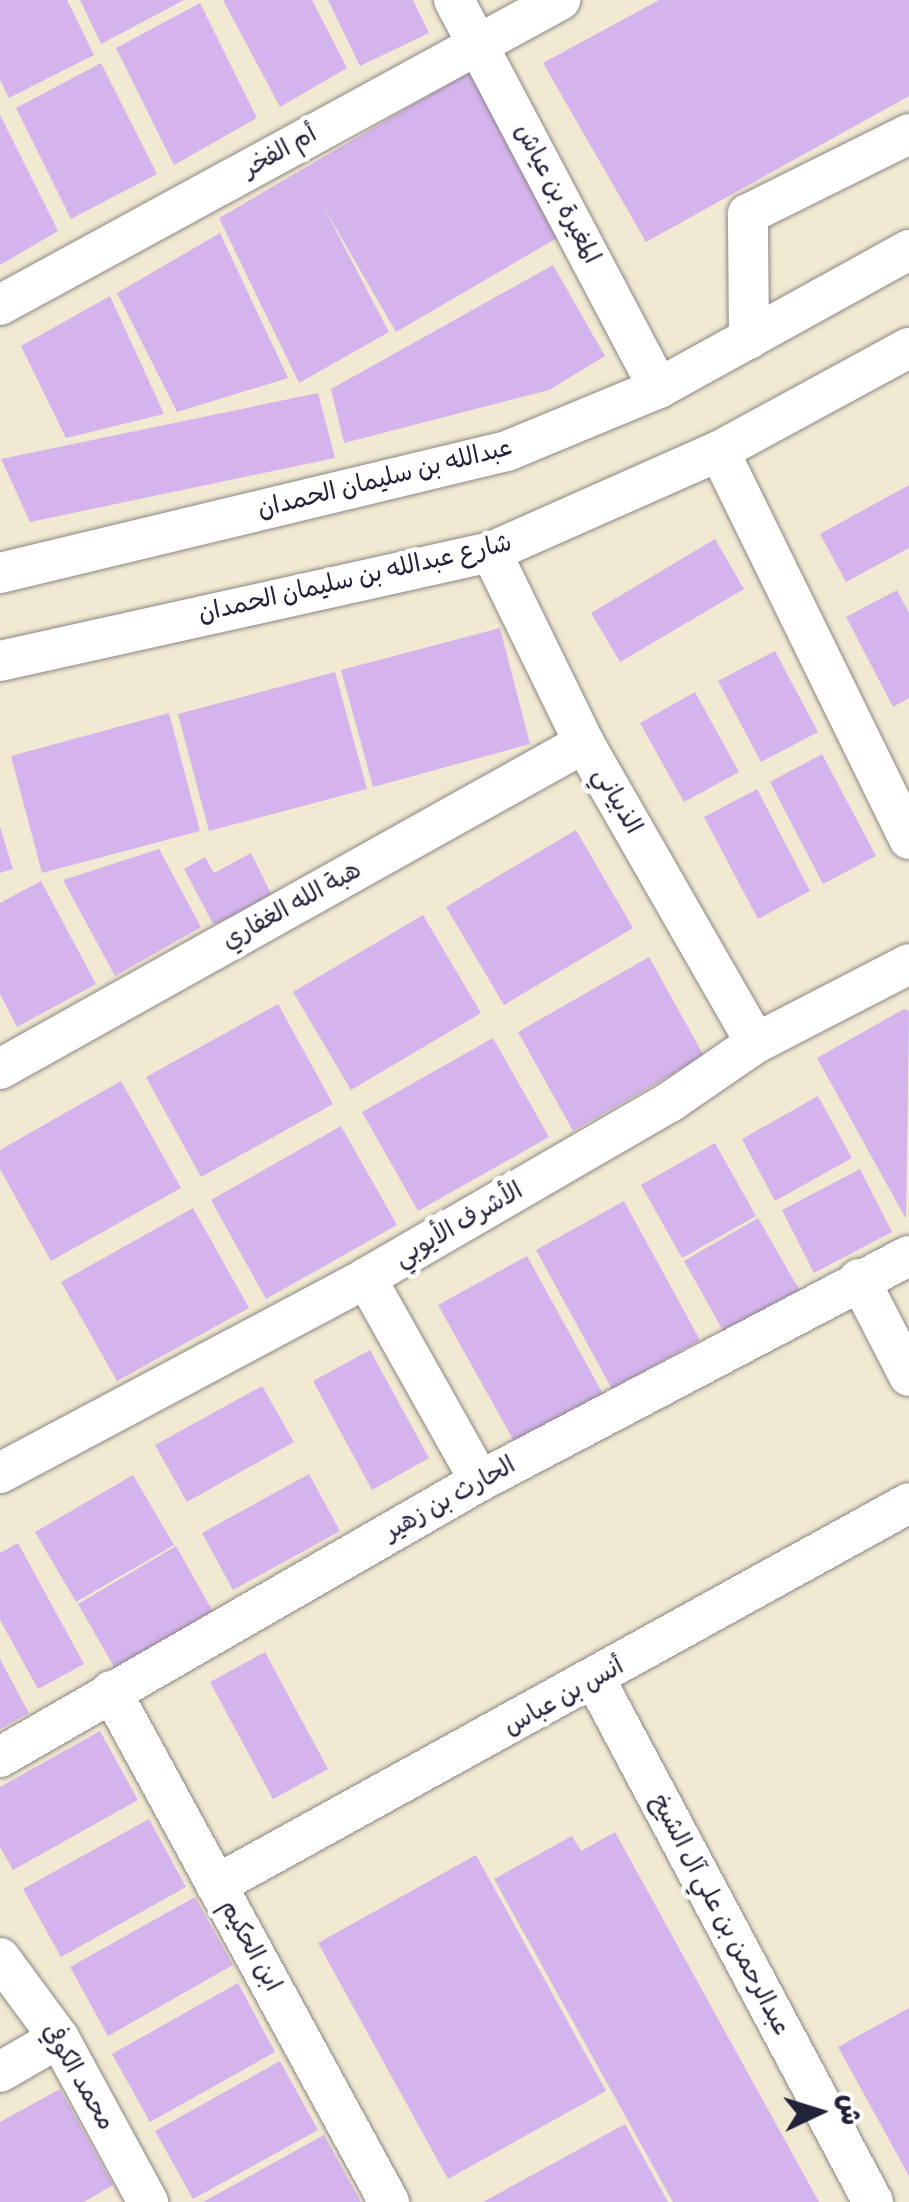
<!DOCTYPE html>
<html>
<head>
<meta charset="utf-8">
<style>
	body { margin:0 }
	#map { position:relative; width:909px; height:2202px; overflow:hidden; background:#f1e9d1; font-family:Pangolin,"Playpen Sans Arabic",sans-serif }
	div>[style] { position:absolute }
	.building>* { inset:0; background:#d5b4ed }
	.roads { filter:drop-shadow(0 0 2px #8a8686) drop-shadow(0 0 2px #8a8686) }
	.minor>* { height:40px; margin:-20px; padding:0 20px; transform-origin:20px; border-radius:20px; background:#fff }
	span { translate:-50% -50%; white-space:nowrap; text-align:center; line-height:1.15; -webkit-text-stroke:10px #fff; paint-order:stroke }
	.street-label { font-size:25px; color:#22223b }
	.north { position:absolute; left:769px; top:2062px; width:100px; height:100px; -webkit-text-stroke:8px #fff; paint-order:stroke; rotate:86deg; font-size:28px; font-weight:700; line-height:40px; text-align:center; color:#22223b }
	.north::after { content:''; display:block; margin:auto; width:35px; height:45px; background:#22223b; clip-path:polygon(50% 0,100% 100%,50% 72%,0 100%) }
</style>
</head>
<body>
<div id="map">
	<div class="building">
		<div style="clip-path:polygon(0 0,67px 0,94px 55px,9px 98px,0 80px)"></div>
		<div style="clip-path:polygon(80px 0,184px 0,101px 44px)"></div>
		<div style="clip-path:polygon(223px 0,312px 0,347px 68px,280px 107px)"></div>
		<div style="clip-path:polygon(328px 0,413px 0,429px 33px,360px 66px)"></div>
		<div style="clip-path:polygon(659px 0,909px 0,909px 96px,646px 242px,543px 63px)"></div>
		<div style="clip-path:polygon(200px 3px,257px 118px,174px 165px,116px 48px)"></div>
		<div style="clip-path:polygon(101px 63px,157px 174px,71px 219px,16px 108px)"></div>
		<div style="clip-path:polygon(471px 71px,557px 238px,396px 332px,323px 206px,389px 332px,299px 383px,219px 218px)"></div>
		<div style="clip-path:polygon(0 115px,58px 231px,0 265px)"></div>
		<div style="clip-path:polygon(220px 233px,288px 378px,177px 412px,117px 293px)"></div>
		<div style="clip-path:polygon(553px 265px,605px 356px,549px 390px,344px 443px,331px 389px)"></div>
		<div style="clip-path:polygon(110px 296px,164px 414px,66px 438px,21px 346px)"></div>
		<div style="clip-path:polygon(318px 393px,335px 458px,30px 522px,1px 459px)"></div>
		<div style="clip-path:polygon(909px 485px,909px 548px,846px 582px,820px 534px)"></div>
		<div style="clip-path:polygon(715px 539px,744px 589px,620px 662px,591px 613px)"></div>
		<div style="clip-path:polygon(897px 590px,909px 613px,909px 698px,893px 707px,846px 617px)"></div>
		<div style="clip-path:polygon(500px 628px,530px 744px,373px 787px,341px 670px)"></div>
		<div style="clip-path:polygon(775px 651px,818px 732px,761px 762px,718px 681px)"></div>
		<div style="clip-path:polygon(335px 672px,367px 789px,209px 831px,178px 714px)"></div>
		<div style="clip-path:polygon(695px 692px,739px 772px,684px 802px,640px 723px)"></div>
		<div style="clip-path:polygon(169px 713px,200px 831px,42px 873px,11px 756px)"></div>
		<div style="clip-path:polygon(822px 754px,876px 856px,823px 884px,770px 782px)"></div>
		<div style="clip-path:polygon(757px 789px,810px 891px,758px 919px,704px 817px)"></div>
		<div style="clip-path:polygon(0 827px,13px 869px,0 873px)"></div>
		<div style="clip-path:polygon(576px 830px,633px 928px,504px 1005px,446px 907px)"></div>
		<div style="clip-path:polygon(159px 849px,201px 927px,115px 976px,63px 880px)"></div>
		<div style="clip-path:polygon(251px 853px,276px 904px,213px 924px,184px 869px,205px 857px,214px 873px)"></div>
		<div style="clip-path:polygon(41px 881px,96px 984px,17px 1027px,0 994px,0 903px)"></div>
		<div style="clip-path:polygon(423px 915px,481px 1013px,351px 1090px,293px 992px)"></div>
		<div style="clip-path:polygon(649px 957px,704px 1056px,573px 1131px,518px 1032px)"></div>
		<div style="clip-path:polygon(278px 1004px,333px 1104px,201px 1177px,146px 1077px)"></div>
		<div style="clip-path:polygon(904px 1009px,909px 1011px,906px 1219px,817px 1058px)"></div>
		<div style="clip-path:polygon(493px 1038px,549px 1137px,418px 1211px,362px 1112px)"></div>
		<div style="clip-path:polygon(121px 1081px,181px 1188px,51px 1261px,0 1169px,0 1150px)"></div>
		<div style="clip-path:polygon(818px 1096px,852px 1158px,775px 1201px,742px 1139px)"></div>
		<div style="clip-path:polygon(341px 1126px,397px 1225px,266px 1299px,211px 1200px)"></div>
		<div style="clip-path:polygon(715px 1143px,756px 1216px,682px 1258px,641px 1185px)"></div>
		<div style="clip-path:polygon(860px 1169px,892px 1232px,814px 1273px,782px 1210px)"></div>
		<div style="clip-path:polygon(624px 1201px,700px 1340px,612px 1389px,536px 1250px)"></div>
		<div style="clip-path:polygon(193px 1208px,249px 1308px,117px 1381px,61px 1282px)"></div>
		<div style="clip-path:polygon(758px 1218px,800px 1291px,725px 1334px,684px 1261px)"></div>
		<div style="clip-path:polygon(527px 1256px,603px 1394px,515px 1443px,438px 1305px)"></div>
		<div style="clip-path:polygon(370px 1350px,429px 1458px,372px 1490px,313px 1381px)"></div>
		<div style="clip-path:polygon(262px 1386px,294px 1442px,187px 1502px,155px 1445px)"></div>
		<div style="clip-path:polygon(309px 1474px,340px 1531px,233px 1590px,202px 1533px)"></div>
		<div style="clip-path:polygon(133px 1475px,174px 1545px,76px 1602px,35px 1532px)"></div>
		<div style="clip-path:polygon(18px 1543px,84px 1664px,38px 1689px,0 1620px,0 1553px)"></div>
		<div style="clip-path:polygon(176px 1546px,216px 1617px,118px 1674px,78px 1604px)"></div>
		<div style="clip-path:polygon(265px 1652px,328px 1769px,273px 1799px,210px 1682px)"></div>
		<div style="clip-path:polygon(0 1659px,29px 1713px,0 1729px)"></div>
		<div style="clip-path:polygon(100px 1731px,138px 1800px,13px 1870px,0 1847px,0 1787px)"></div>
		<div style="clip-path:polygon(149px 1819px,186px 1887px,61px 1957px,23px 1889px)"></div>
		<div style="clip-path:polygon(615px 1832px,819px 2202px,673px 2202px,494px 1879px,572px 1836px,581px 1851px)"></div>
		<div style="clip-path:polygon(476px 1855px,606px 2091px,448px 2179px,318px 1943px)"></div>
		<div style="clip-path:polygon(195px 1897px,233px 1965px,108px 2036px,70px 1967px)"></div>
		<div style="clip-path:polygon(238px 1983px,275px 2052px,150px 2122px,112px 2054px)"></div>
		<div style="clip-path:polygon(909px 2008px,909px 2176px,838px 2047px)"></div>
		<div style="clip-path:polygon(280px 2061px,318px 2130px,193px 2199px,155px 2131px)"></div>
		<div style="clip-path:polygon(60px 2089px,113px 2185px,84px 2202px,0 2202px,0 2122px)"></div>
		<div style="clip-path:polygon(625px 2124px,668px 2202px,483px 2202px)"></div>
		<div style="clip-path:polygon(324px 2135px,361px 2202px,203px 2202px)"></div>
	</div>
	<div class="roads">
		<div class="minor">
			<div style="left:454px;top:0;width:439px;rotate:62.2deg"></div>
			<div style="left:0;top:305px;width:638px;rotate:-28.57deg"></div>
			<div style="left:749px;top:339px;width:125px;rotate:-90.5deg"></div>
			<div style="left:748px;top:214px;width:180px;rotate:-26.4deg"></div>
			<div style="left:719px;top:451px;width:432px;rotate:63.9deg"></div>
			<div style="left:491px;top:552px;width:212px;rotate:64deg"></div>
			<div style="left:584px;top:743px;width:346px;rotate:60.2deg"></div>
			<div style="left:0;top:573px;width:521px;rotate:-13.53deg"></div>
			<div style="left:507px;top:451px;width:165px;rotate:-22.5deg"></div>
			<div style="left:659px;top:388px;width:286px;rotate:-28.9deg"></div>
			<div style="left:0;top:661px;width:503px;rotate:-12.52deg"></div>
			<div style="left:491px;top:552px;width:249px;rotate:-23.9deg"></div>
			<div style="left:719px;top:451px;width:216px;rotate:-28.5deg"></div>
			<div style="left:0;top:1069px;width:669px;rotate:-29.17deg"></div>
			<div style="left:366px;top:1278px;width:233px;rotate:60.7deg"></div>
			<div style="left:859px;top:1279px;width:109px;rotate:62.7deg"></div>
			<div style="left:0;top:1473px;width:415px;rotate:-28deg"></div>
			<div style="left:366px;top:1278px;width:351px;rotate:-30.1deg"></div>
			<div style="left:670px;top:1102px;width:104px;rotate:-34.5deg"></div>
			<div style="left:756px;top:1043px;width:172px;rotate:-27.3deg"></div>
			<div style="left:596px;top:1681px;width:590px;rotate:62deg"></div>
			<div style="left:111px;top:1691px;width:582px;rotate:61.45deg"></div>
			<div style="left:0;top:1757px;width:554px;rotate:-29.9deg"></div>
			<div style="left:480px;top:1481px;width:484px;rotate:-27.7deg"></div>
			<div style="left:216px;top:1885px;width:791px;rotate:-28.86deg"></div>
			<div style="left:0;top:1958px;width:99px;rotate:53.6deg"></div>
			<div style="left:59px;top:2038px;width:187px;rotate:61.5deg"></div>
			<div style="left:0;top:2072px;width:68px;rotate:-30deg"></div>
		</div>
	</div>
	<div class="street-label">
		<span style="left:280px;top:152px;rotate:-29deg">أم الفخر</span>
		<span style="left:557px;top:194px;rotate:62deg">المغيرة بن عياش</span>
		<span style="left:385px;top:479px;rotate:-14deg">عبدالله بن سليمان الحمدان</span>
		<span style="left:355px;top:579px;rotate:-13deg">شارع عبدالله بن سليمان الحمدان</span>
		<span style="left:617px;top:801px;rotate:60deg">الذبياني</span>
		<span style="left:292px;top:906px;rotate:-29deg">هبة الله الغفاري</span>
		<span style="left:459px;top:1225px;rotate:-30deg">الأشرف الأيوبي</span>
		<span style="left:450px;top:1499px;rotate:-29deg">الحارث بن زهير</span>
		<span style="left:564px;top:1697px;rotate:-29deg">أنس بن عباس</span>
		<span style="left:720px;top:1915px;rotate:62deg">عبدالرحمن بن علي آل الشيخ</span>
		<span style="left:250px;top:1946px;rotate:61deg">ابن الحكيم</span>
		<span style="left:78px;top:2077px;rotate:60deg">محمد الكوفي</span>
	</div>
	<div class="north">ش</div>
</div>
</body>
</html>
